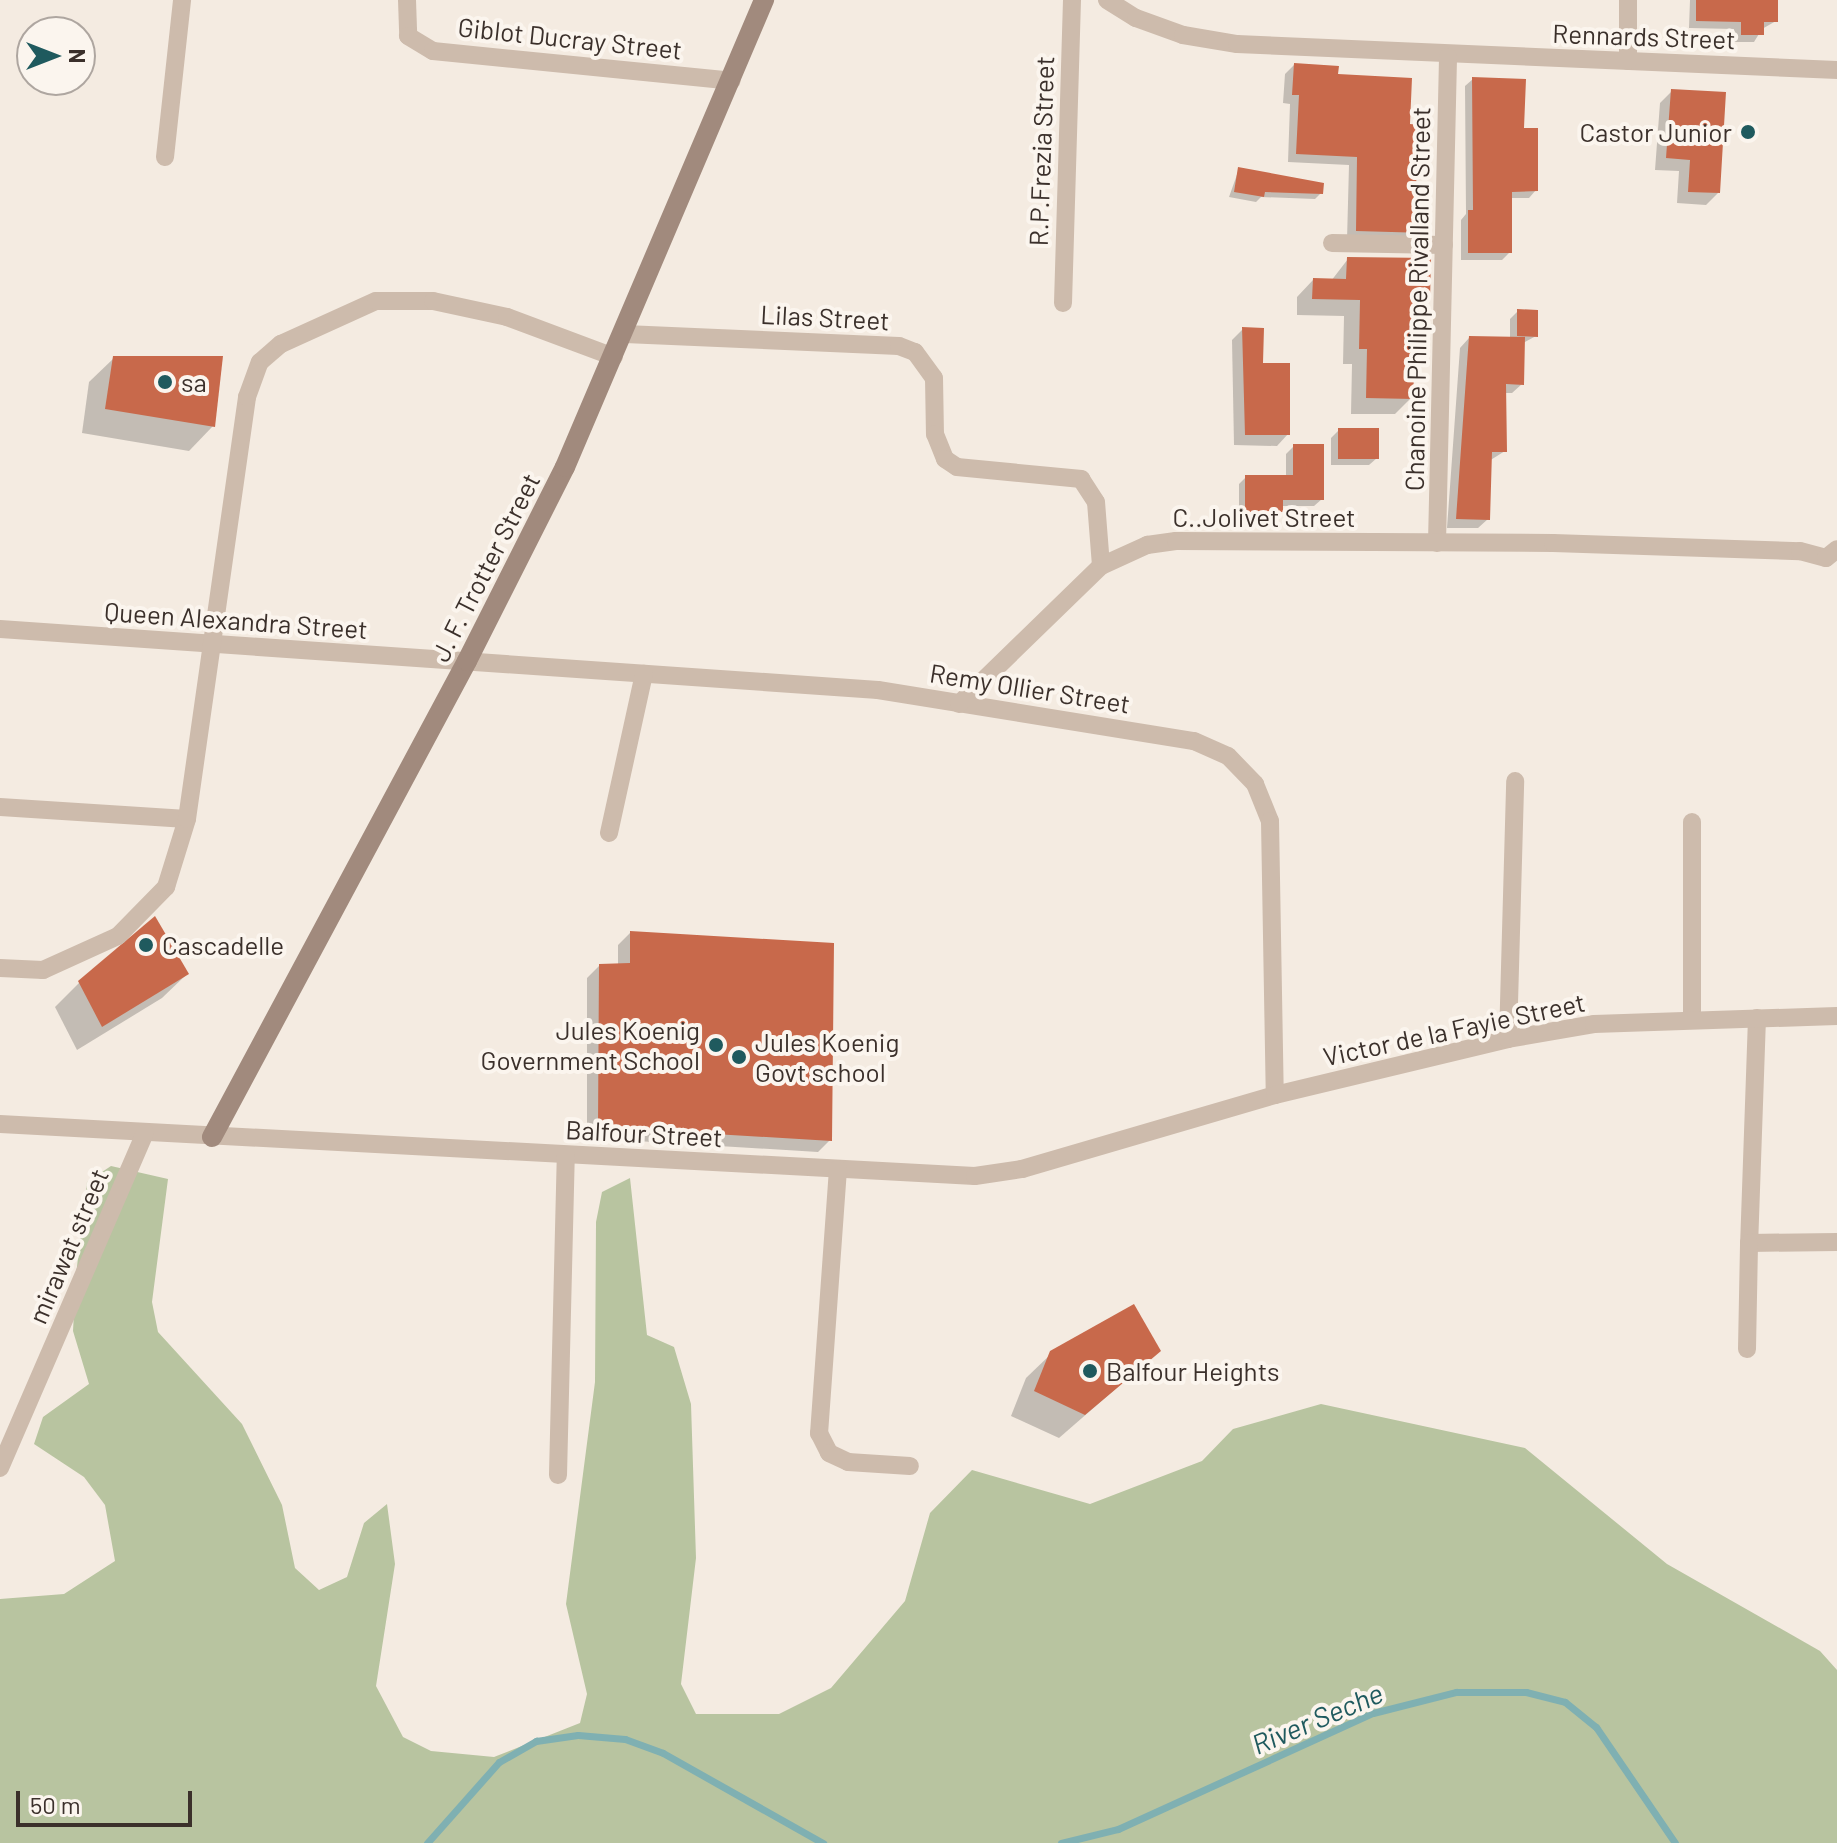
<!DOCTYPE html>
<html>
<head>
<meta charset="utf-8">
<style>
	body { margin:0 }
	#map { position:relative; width:1837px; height:1843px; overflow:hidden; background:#f4ebe1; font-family:Barlow,sans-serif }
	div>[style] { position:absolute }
	.green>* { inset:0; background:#b8c4a0 }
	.shadow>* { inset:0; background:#0003 }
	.stream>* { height:7px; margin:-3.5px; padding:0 3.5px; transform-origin:3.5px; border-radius:3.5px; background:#7fb0b2 }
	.building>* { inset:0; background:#c8694b }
	.street>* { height:18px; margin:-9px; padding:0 9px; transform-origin:9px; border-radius:9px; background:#cdbbac }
	.secondary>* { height:20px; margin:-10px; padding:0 10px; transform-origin:10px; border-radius:10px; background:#a18a7d }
	.dots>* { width:22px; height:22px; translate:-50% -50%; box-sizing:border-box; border:4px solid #fbf5ee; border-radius:50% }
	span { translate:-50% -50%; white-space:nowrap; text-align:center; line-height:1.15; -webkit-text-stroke:8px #fbf5ee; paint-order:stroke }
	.street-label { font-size:26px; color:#3b302b }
	.poi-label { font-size:26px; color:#3b302b }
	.right { translate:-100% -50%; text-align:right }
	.left { translate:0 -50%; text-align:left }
	.water-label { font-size:28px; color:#1f5a5e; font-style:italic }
	.north { position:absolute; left:16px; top:16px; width:80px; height:80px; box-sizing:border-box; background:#fbf5ee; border:2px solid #aea6a0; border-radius:50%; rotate:90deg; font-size:22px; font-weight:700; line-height:32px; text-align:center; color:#3b302b }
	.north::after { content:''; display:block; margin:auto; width:28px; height:36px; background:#1f5a5e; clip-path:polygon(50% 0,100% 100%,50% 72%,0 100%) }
	.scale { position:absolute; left:16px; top:1791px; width:176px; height:36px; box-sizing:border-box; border:4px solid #3b302b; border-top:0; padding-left:10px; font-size:24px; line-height:28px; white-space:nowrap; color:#3b302b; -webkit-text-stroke:6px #fbf5ee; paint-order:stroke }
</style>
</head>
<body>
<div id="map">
	<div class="green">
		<div style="clip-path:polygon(111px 1166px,168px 1179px,152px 1302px,158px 1332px,242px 1424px,282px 1505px,295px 1568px,319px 1590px,347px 1577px,364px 1523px,387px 1504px,395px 1564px,376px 1686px,403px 1737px,431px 1751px,494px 1757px,580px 1723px,587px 1694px,566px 1604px,595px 1382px,596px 1222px,602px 1192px,630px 1178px,647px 1335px,674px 1347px,691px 1404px,696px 1558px,681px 1684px,696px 1714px,779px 1714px,831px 1688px,905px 1601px,930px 1513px,972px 1470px,1090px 1504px,1202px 1461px,1233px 1429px,1321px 1404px,1525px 1448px,1667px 1564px,1820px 1651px,1837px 1670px,1837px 1843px,0 1843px,0 1599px,64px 1594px,115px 1561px,105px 1505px,84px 1477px,34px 1444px,43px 1417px,89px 1384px,73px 1331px,76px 1275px,87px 1182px)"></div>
	</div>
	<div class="shadow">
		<div style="clip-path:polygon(1690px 0,1774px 0,1776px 21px,1762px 29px,1754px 42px,1734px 42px,1734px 29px,1689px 28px)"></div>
		<div style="clip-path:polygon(1294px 65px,1336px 75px,1407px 126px,1425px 232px,1416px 241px,1347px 240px,1349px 165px,1288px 162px,1290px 104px,1283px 103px,1285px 74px)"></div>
		<div style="clip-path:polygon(1473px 79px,1536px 190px,1529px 198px,1510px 198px,1510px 252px,1502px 260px,1461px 260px,1461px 220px,1466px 214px,1465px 86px)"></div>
		<div style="clip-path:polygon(1672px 91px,1718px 193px,1706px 205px,1677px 203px,1679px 171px,1655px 170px,1660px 103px)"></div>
		<div style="clip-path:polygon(1239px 169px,1321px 193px,1315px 199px,1261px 197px,1256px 202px,1229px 197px)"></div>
		<div style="clip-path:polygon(1348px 259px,1428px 301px,1415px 314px,1411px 398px,1395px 414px,1351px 414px,1352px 364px,1343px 364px,1344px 316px,1297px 315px,1297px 297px,1313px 280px,1331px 281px)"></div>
		<div style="clip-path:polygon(1518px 311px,1536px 336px,1523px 343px,1522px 384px,1512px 393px,1504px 393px,1505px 451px,1489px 461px,1488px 519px,1478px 528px,1447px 528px,1460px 348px,1469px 338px,1510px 339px,1510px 319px)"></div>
		<div style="clip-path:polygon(1243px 329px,1288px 434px,1277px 446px,1234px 445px,1232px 340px)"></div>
		<div style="clip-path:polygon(114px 358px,213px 426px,189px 451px,82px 433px,89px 382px)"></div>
		<div style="clip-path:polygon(1339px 430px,1377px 458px,1369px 465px,1331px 465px,1331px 438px)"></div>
		<div style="clip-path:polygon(1294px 446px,1322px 499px,1314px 506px,1281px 506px,1273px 519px,1239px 519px,1239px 484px,1246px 477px,1286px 477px,1286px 454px)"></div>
		<div style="clip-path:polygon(630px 933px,830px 1140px,818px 1152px,587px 1138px,587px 978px,599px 966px,618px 965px,618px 945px)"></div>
		<div style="clip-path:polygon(187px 974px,162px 998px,77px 1050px,55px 1007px,79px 983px)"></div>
		<div style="clip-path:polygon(1159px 1351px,1059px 1438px,1011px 1416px,1026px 1378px,1052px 1353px)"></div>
	</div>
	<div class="stream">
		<div style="left:427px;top:1843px;width:108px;rotate:-48.4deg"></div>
		<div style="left:499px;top:1762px;width:43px;rotate:-29.6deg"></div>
		<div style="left:536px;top:1741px;width:42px;rotate:-8.1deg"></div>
		<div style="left:578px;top:1735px;width:47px;rotate:4.9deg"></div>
		<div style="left:625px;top:1739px;width:40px;rotate:20.2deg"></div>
		<div style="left:663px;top:1753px;width:184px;rotate:29.4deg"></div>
		<div style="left:1061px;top:1843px;width:59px;rotate:-13.8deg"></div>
		<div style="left:1118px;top:1829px;width:280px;rotate:-24.5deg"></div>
		<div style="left:1373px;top:1713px;width:86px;rotate:-14.2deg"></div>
		<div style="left:1456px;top:1692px;width:70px"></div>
		<div style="left:1526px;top:1692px;width:40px;rotate:14.4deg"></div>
		<div style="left:1565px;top:1702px;width:40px;rotate:39deg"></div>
		<div style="left:1596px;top:1727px;width:140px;rotate:55.7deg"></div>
	</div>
	<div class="building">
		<div style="clip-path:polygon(1696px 0,1778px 0,1778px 22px,1764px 22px,1764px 35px,1741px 35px,1741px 22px,1696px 21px)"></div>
		<div style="clip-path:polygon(1294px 63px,1339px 66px,1338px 74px,1412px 78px,1410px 124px,1420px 125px,1416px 184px,1428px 185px,1427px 233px,1356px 231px,1357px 157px,1296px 154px,1299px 95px,1292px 95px)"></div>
		<div style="clip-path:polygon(1472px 77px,1526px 79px,1524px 128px,1538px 128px,1538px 191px,1512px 192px,1512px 253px,1468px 253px,1468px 210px,1473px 210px)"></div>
		<div style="clip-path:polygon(1671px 89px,1726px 92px,1720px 193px,1688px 192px,1690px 160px,1666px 158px)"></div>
		<div style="clip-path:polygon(1238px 167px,1324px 183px,1323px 194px,1265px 192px,1264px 197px,1234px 192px)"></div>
		<div style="clip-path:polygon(1347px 257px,1431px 258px,1430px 301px,1417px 301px,1413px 399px,1366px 398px,1367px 349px,1359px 349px,1360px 300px,1312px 299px,1313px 278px,1346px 279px)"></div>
		<div style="clip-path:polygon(1517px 309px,1538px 310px,1538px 337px,1517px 336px)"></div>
		<div style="clip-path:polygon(1242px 327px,1264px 328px,1263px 363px,1290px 363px,1290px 435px,1245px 435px)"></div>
		<div style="clip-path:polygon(1469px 336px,1525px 337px,1524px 385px,1506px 384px,1507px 452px,1492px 452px,1490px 520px,1456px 519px)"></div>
		<div style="clip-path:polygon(113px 356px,223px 356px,215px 427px,105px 409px)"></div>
		<div style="clip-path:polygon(1338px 428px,1379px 428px,1379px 459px,1338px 459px)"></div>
		<div style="clip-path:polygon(1293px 444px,1324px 444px,1324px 500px,1283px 500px,1283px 512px,1245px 512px,1245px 475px,1293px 475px)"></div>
		<div style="clip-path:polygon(155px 916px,189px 974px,102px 1027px,78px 981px)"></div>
		<div style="clip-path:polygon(630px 931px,834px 943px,832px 1141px,598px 1127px,599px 964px,630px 963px)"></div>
		<div style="clip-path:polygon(1134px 1304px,1161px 1351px,1085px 1415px,1034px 1391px,1050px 1351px)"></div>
	</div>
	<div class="street">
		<div style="left:407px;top:0;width:36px;rotate:88deg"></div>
		<div style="left:408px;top:36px;width:29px;rotate:31deg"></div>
		<div style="left:433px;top:51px;width:300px;rotate:5.7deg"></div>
		<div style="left:1107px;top:0;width:34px;rotate:32deg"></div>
		<div style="left:1136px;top:18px;width:50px;rotate:19.9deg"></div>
		<div style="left:1183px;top:35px;width:55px;rotate:9.5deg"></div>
		<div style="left:1237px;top:44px;width:601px;rotate:2.48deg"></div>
		<div style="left:1628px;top:61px;width:61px;rotate:-90deg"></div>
		<div style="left:165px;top:157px;width:158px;rotate:-83.8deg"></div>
		<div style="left:1332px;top:243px;width:112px;rotate:1deg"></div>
		<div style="left:1063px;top:303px;width:303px;rotate:-88.3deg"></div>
		<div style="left:625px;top:334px;width:274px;rotate:2.5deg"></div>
		<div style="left:899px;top:346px;width:17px;rotate:21deg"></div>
		<div style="left:915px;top:352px;width:32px;rotate:54deg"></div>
		<div style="left:934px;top:378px;width:56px;rotate:89deg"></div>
		<div style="left:935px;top:434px;width:27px;rotate:68deg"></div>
		<div style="left:945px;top:459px;width:14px;rotate:34deg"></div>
		<div style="left:957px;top:467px;width:125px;rotate:5.5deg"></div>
		<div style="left:1081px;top:479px;width:27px;rotate:57deg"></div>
		<div style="left:1096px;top:502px;width:64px;rotate:85.5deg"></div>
		<div style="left:1437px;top:543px;width:486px;rotate:-88.7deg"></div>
		<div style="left:0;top:629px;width:880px;rotate:3.97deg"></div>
		<div style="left:878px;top:690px;width:320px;rotate:9.2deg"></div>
		<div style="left:1194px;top:741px;width:37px;rotate:24deg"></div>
		<div style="left:1228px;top:756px;width:39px;rotate:46deg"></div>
		<div style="left:1255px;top:784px;width:40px;rotate:68deg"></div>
		<div style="left:1270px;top:821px;width:274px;rotate:89deg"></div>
		<div style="left:959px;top:704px;width:198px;rotate:-44.2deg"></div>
		<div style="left:1101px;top:566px;width:51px;rotate:-24.5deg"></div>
		<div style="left:1147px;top:545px;width:29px;rotate:-8deg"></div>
		<div style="left:1176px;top:541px;width:377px;rotate:0.3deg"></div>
		<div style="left:1553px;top:543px;width:247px;rotate:1.9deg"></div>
		<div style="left:1800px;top:551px;width:27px;rotate:15deg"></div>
		<div style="left:1826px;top:558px;width:14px;rotate:-39deg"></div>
		<div style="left:0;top:807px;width:187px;rotate:3.7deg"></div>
		<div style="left:1692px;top:822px;width:198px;rotate:90deg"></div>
		<div style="left:609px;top:833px;width:163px;rotate:-77.6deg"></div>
		<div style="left:0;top:968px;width:43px;rotate:2.7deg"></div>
		<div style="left:43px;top:970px;width:82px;rotate:-24.4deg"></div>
		<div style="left:118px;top:936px;width:69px;rotate:-45.6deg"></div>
		<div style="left:166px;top:887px;width:71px;rotate:-72.8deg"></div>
		<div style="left:187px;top:819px;width:426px;rotate:-81.9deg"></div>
		<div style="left:247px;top:397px;width:37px;rotate:-70deg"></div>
		<div style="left:260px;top:362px;width:28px;rotate:-41deg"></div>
		<div style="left:281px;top:344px;width:104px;rotate:-24.4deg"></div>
		<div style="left:376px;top:301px;width:57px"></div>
		<div style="left:433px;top:301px;width:76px;rotate:12.2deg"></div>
		<div style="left:507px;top:317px;width:114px;rotate:20.5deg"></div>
		<div style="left:1757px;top:1018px;width:225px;rotate:92deg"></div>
		<div style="left:1749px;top:1243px;width:88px;rotate:-0.7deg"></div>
		<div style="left:1508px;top:1039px;width:258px;rotate:-88.4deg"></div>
		<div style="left:0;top:1124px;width:976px;rotate:3.05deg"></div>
		<div style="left:975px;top:1176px;width:48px;rotate:-8.5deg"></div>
		<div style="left:1022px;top:1169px;width:264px;rotate:-16.3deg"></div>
		<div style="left:1275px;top:1095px;width:240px;rotate:-13.5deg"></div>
		<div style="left:1508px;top:1039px;width:87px;rotate:-9.9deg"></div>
		<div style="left:1594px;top:1024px;width:243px;rotate:-1.9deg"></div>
		<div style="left:838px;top:1169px;width:265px;rotate:94.1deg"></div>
		<div style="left:819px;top:1433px;width:22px;rotate:63deg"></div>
		<div style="left:829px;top:1453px;width:21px;rotate:25deg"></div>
		<div style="left:848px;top:1462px;width:62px;rotate:3.7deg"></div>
		<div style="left:1747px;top:1349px;width:106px;rotate:-88.9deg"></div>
		<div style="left:0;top:1468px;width:365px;rotate:-66.6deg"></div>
		<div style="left:558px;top:1475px;width:320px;rotate:-88.6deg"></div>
	</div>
	<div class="secondary">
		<div style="left:212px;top:1137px;width:540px;rotate:-61.82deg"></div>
		<div style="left:467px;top:661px;width:217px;rotate:-63.2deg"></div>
		<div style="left:565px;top:467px;width:508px;rotate:-66.92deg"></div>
	</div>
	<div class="dots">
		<div style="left:1748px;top:132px;background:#1f5a5e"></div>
		<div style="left:165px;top:382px;background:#1f5a5e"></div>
		<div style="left:146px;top:945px;background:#1f5a5e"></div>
		<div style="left:716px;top:1045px;background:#1f5a5e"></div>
		<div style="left:739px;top:1057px;background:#1f5a5e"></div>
		<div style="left:1090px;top:1371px;background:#1f5a5e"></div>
	</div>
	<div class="street-label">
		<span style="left:1644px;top:36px;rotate:2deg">Rennards Street</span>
		<span style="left:570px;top:38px;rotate:6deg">Giblot Ducray Street</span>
		<span style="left:1041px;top:151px;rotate:-88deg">R.P.Frezia Street</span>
		<span style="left:1417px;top:299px;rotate:-89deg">Chanoine Philippe Rivalland Street</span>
		<span style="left:825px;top:317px;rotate:3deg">Lilas Street</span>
		<span style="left:1264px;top:517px">C..Jolivet Street</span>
		<span style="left:485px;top:567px;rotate:-63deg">J. F. Trotter Street</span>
		<span style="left:236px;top:620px;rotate:4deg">Queen Alexandra Street</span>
		<span style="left:1030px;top:688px;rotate:9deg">Remy Ollier Street</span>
		<span style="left:1454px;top:1029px;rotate:-12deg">Victor de la Fayie Street</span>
		<span style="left:644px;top:1133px;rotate:3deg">Balfour Street</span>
		<span style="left:68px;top:1246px;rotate:-67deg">mirawat street</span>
	</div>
	<div class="poi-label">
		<span class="right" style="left:1732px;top:132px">Castor Junior</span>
		<span class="left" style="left:181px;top:382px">sa</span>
		<span class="left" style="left:162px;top:945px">Cascadelle</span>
		<span class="right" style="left:700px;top:1045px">Jules Koenig<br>Government School</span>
		<span class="left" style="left:755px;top:1057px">Jules Koenig<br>Govt school</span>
		<span class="left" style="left:1106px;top:1371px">Balfour Heights</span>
	</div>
	<div class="water-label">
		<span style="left:1317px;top:1718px;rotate:-23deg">River Seche</span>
	</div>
	<div class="north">N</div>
	<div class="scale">50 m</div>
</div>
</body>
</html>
